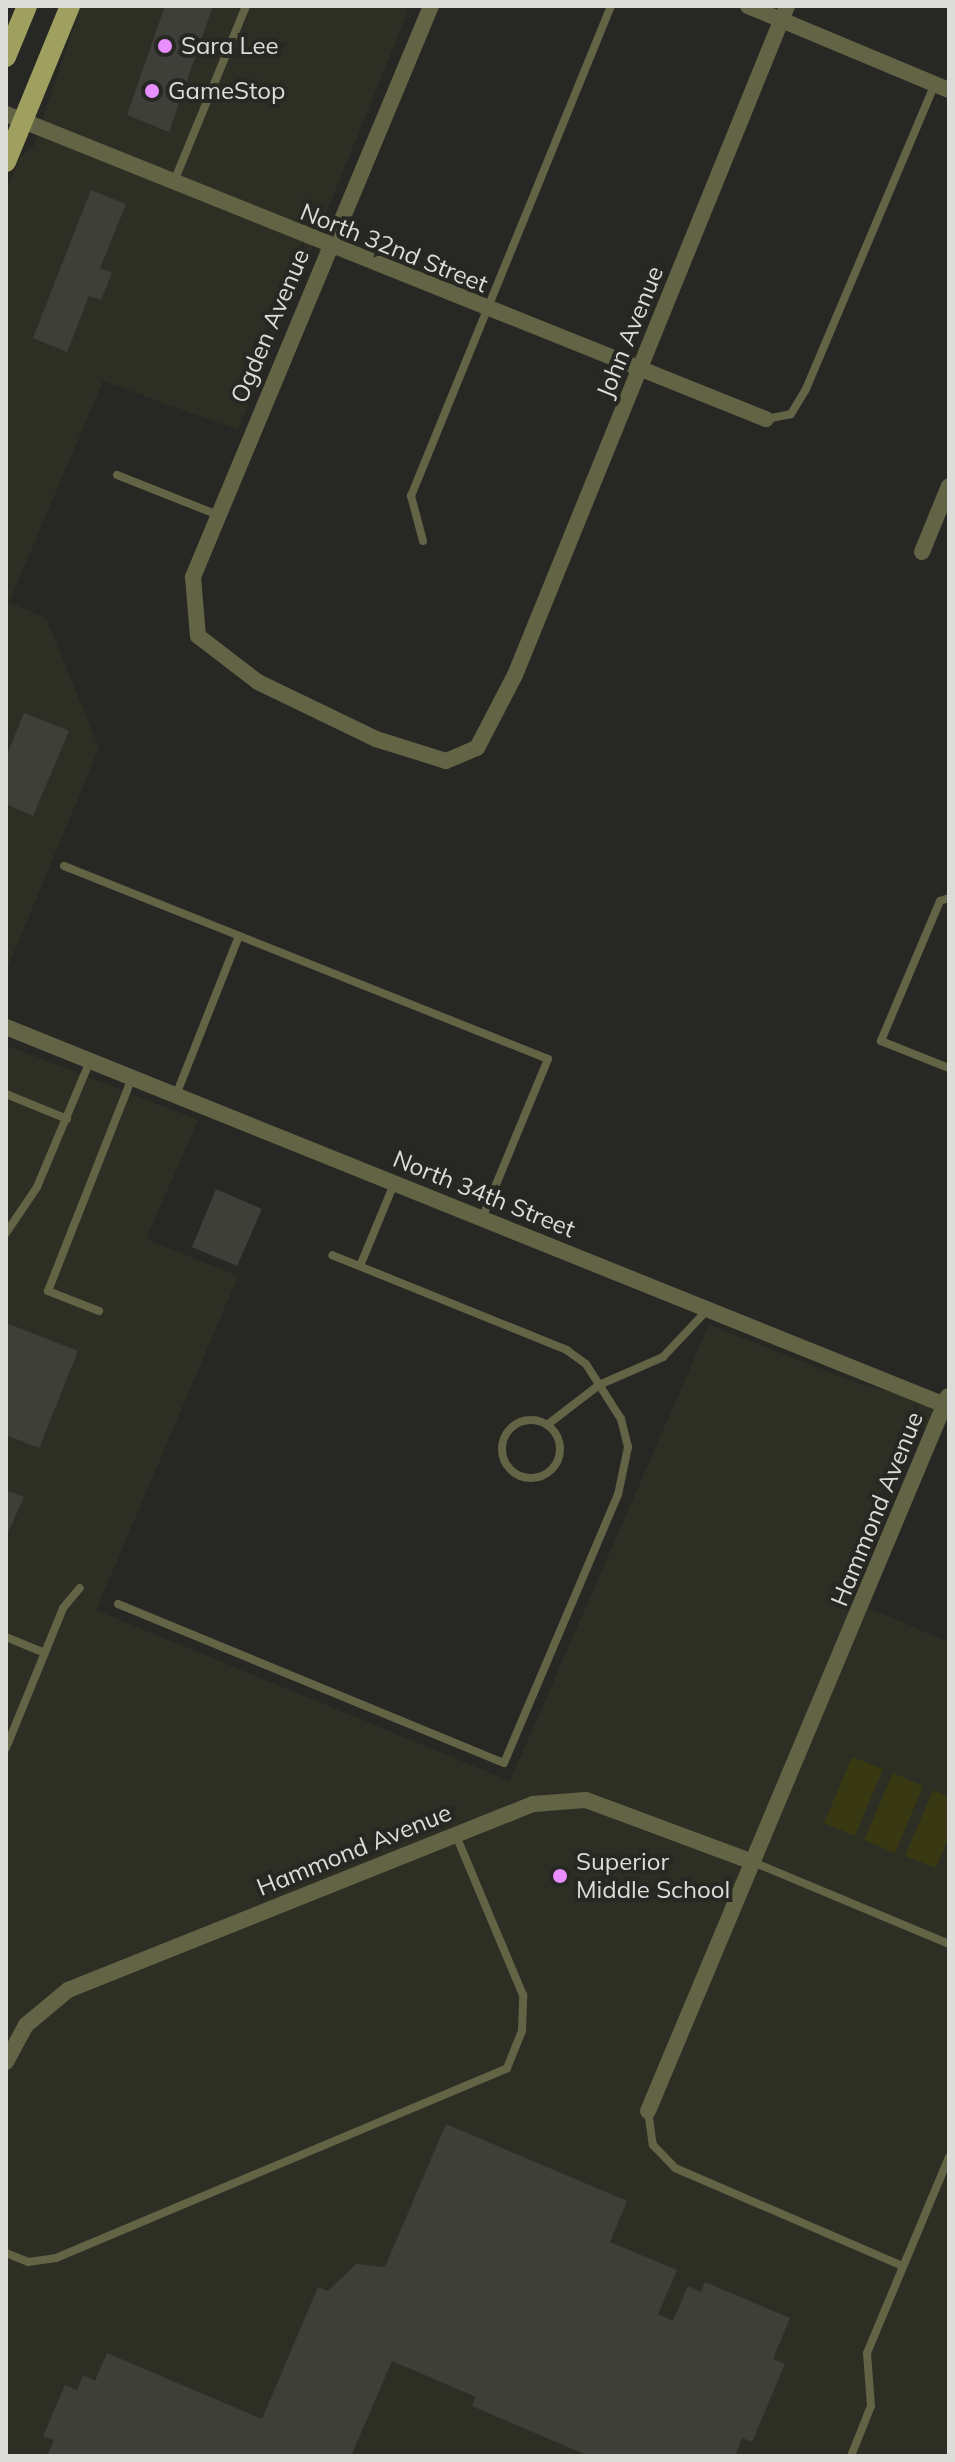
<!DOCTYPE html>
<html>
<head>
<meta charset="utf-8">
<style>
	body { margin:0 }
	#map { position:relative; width:955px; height:2462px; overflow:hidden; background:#272823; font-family:Mulish,sans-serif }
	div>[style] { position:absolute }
	.built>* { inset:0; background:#2e2f24 }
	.green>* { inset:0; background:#383912 }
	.building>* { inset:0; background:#3f3f3a }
	.service>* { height:8px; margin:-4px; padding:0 4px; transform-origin:4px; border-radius:4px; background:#636446 }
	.service>.ring { margin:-4px; padding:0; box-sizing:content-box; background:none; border:8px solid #636446; border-radius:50% }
	.minor>* { height:16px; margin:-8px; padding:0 8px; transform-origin:8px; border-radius:8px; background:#636446 }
	.primary>* { height:20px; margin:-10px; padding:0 10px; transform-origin:10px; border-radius:10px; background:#9fa060 }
	.dots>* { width:22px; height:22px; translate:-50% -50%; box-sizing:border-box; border:4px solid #272823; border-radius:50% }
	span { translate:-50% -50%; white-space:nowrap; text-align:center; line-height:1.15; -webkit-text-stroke:8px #272823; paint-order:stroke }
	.poi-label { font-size:24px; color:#dcddd9 }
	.left { translate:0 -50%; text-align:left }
	.street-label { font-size:24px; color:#dcddd9 }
	.frame { position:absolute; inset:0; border:8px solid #dcddd9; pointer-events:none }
</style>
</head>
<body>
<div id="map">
	<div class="built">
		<div style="clip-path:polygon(81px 6px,410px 6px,238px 430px,103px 381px,9px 602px,46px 618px,99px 748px,6px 971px,6px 190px,20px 157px,33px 147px)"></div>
		<div style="clip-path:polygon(6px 1045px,198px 1120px,146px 1239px,238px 1276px,96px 1610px,510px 1781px,709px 1325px,860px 1384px,945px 1405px,936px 1426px,913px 1430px,840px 1596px,949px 1642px,949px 2456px,6px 2456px)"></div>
	</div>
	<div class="green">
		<div style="clip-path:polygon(852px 1757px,883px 1769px,855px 1836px,824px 1823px)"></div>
		<div style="clip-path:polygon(893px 1773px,923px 1786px,895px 1853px,864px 1840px)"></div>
		<div style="clip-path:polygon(933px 1790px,949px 1797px,949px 1836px,936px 1868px,905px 1856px)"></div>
	</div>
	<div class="building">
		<div style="clip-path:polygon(165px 6px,213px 6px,169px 132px,127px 115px)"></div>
		<div style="clip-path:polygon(91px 190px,126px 204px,100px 268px,112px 273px,101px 300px,89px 296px,67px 352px,33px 338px)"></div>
		<div style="clip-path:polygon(24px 713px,69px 731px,33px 816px,6px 804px,6px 757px)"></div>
		<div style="clip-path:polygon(216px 1189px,262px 1209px,237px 1266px,192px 1247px)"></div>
		<div style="clip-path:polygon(6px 1323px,78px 1351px,39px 1448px,6px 1435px)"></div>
		<div style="clip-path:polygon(6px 1490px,24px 1497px,6px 1537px)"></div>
		<div style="clip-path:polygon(446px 2124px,627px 2201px,610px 2242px,677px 2270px,658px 2314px,673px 2321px,688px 2286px,701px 2292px,705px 2282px,790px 2318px,773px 2359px,785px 2364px,752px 2442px,742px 2438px,735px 2456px,589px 2456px,472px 2406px,476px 2397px,392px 2361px,351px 2456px,47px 2456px,54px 2440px,43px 2436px,65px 2385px,77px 2390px,83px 2375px,95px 2381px,107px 2353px,262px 2419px,318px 2287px,328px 2291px,356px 2264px,385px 2267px)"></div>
	</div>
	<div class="service">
		<div style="left:173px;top:184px;width:192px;rotate:-67.7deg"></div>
		<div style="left:766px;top:419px;width:25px;rotate:-11deg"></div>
		<div style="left:791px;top:414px;width:29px;rotate:-59deg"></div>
		<div style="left:806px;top:389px;width:331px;rotate:-67.1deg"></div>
		<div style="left:117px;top:475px;width:109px;rotate:21.6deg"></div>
		<div style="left:423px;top:541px;width:47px;rotate:-104.9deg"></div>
		<div style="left:411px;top:496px;width:529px;rotate:-67.8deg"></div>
		<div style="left:64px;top:866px;width:521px;rotate:21.74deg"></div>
		<div style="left:548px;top:1059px;width:172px;rotate:112.5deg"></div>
		<div style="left:949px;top:898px;width:9px;rotate:162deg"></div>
		<div style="left:940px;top:901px;width:152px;rotate:112.9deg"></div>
		<div style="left:881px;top:1041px;width:73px;rotate:21.7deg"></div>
		<div style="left:6px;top:1094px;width:66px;rotate:22.3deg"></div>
		<div style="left:176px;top:1095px;width:171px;rotate:-68.4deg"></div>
		<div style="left:6px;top:1233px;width:55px;rotate:-56deg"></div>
		<div style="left:37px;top:1187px;width:137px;rotate:-67.2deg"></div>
		<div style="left:360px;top:1266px;width:89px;rotate:-67.5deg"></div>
		<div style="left:99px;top:1311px;width:55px;rotate:-158.6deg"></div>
		<div style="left:48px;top:1291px;width:229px;rotate:-68.5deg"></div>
		<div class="ring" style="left:502px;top:1420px;width:50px;height:50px"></div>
		<div style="left:547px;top:1425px;width:66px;rotate:-37.6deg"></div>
		<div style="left:599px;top:1385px;width:70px;rotate:-23.6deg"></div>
		<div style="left:663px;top:1357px;width:66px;rotate:-46.8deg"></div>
		<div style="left:118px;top:1604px;width:417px;rotate:22.4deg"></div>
		<div style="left:504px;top:1763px;width:291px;rotate:-67deg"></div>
		<div style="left:618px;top:1495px;width:49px;rotate:-78.2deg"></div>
		<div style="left:628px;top:1447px;width:29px;rotate:-104deg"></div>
		<div style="left:621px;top:1419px;width:65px;rotate:-122.5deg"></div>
		<div style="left:586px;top:1364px;width:24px;rotate:-144deg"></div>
		<div style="left:567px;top:1350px;width:253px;rotate:-158deg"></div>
		<div style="left:6px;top:1637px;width:42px;rotate:22.3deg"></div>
		<div style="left:6px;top:1748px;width:151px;rotate:-67.8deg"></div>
		<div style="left:63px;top:1608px;width:26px;rotate:-50deg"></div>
		<div style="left:753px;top:1862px;width:212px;rotate:22.7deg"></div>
		<div style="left:648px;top:2111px;width:34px;rotate:82deg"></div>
		<div style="left:653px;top:2145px;width:32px;rotate:46deg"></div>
		<div style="left:675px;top:2168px;width:248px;rotate:23.3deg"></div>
		<div style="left:6px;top:2253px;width:24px;rotate:22deg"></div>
		<div style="left:28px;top:2262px;width:28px;rotate:-8deg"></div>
		<div style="left:56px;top:2258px;width:489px;rotate:-22.8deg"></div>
		<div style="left:507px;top:2068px;width:40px;rotate:-68deg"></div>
		<div style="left:522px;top:2031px;width:36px;rotate:-88deg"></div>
		<div style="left:523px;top:1995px;width:173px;rotate:-112.8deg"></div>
		<div style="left:851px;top:2456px;width:54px;rotate:-68.2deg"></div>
		<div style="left:871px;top:2406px;width:53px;rotate:-94.3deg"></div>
		<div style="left:867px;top:2353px;width:212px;rotate:-67.3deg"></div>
	</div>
	<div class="minor">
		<div style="left:431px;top:6px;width:619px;rotate:112.63deg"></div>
		<div style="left:193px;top:577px;width:59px;rotate:85.2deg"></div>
		<div style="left:198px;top:636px;width:76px;rotate:37.5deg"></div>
		<div style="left:258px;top:682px;width:131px;rotate:25.8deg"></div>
		<div style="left:376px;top:739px;width:73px;rotate:17.4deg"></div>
		<div style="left:446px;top:761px;width:34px;rotate:-23deg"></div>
		<div style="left:477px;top:748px;width:82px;rotate:-62.5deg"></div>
		<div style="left:515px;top:675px;width:722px;rotate:-67.87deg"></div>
		<div style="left:748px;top:6px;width:218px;rotate:22.7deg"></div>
		<div style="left:6px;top:114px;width:819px;rotate:21.87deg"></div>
		<div style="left:922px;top:552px;width:71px;rotate:-67.8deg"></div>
		<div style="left:6px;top:1027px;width:1012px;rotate:21.93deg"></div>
		<div style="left:6px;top:2062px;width:42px;rotate:-61.6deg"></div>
		<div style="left:26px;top:2025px;width:55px;rotate:-39.8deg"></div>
		<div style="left:68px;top:1990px;width:501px;rotate:-21.8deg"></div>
		<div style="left:533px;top:1804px;width:53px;rotate:-4.3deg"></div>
		<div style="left:586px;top:1800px;width:178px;rotate:20.4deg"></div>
		<div style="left:648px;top:2111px;width:775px;rotate:-67.24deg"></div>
	</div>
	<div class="primary">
		<div style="left:6px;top:57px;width:55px;rotate:-67.6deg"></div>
		<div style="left:6px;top:162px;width:169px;rotate:-67.7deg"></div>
	</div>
	<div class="dots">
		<div style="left:165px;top:46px;background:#e88eff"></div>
		<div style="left:152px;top:91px;background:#e88eff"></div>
		<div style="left:560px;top:1876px;background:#e88eff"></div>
	</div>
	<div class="poi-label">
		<span class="left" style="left:181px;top:46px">Sara Lee</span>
		<span class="left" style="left:168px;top:91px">GameStop</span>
		<span class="left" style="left:576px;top:1876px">Superior<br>Middle School</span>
	</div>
	<div class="street-label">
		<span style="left:394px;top:248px;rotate:22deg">North 32nd Street</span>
		<span style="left:270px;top:326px;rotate:-67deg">Ogden Avenue</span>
		<span style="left:630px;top:332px;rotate:-68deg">John Avenue</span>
		<span style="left:484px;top:1194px;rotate:22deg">North 34th Street</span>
		<span style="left:877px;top:1509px;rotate:-68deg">Hammond Avenue</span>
		<span style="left:354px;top:1850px;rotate:-22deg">Hammond Avenue</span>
	</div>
	<div class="frame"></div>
</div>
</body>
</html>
